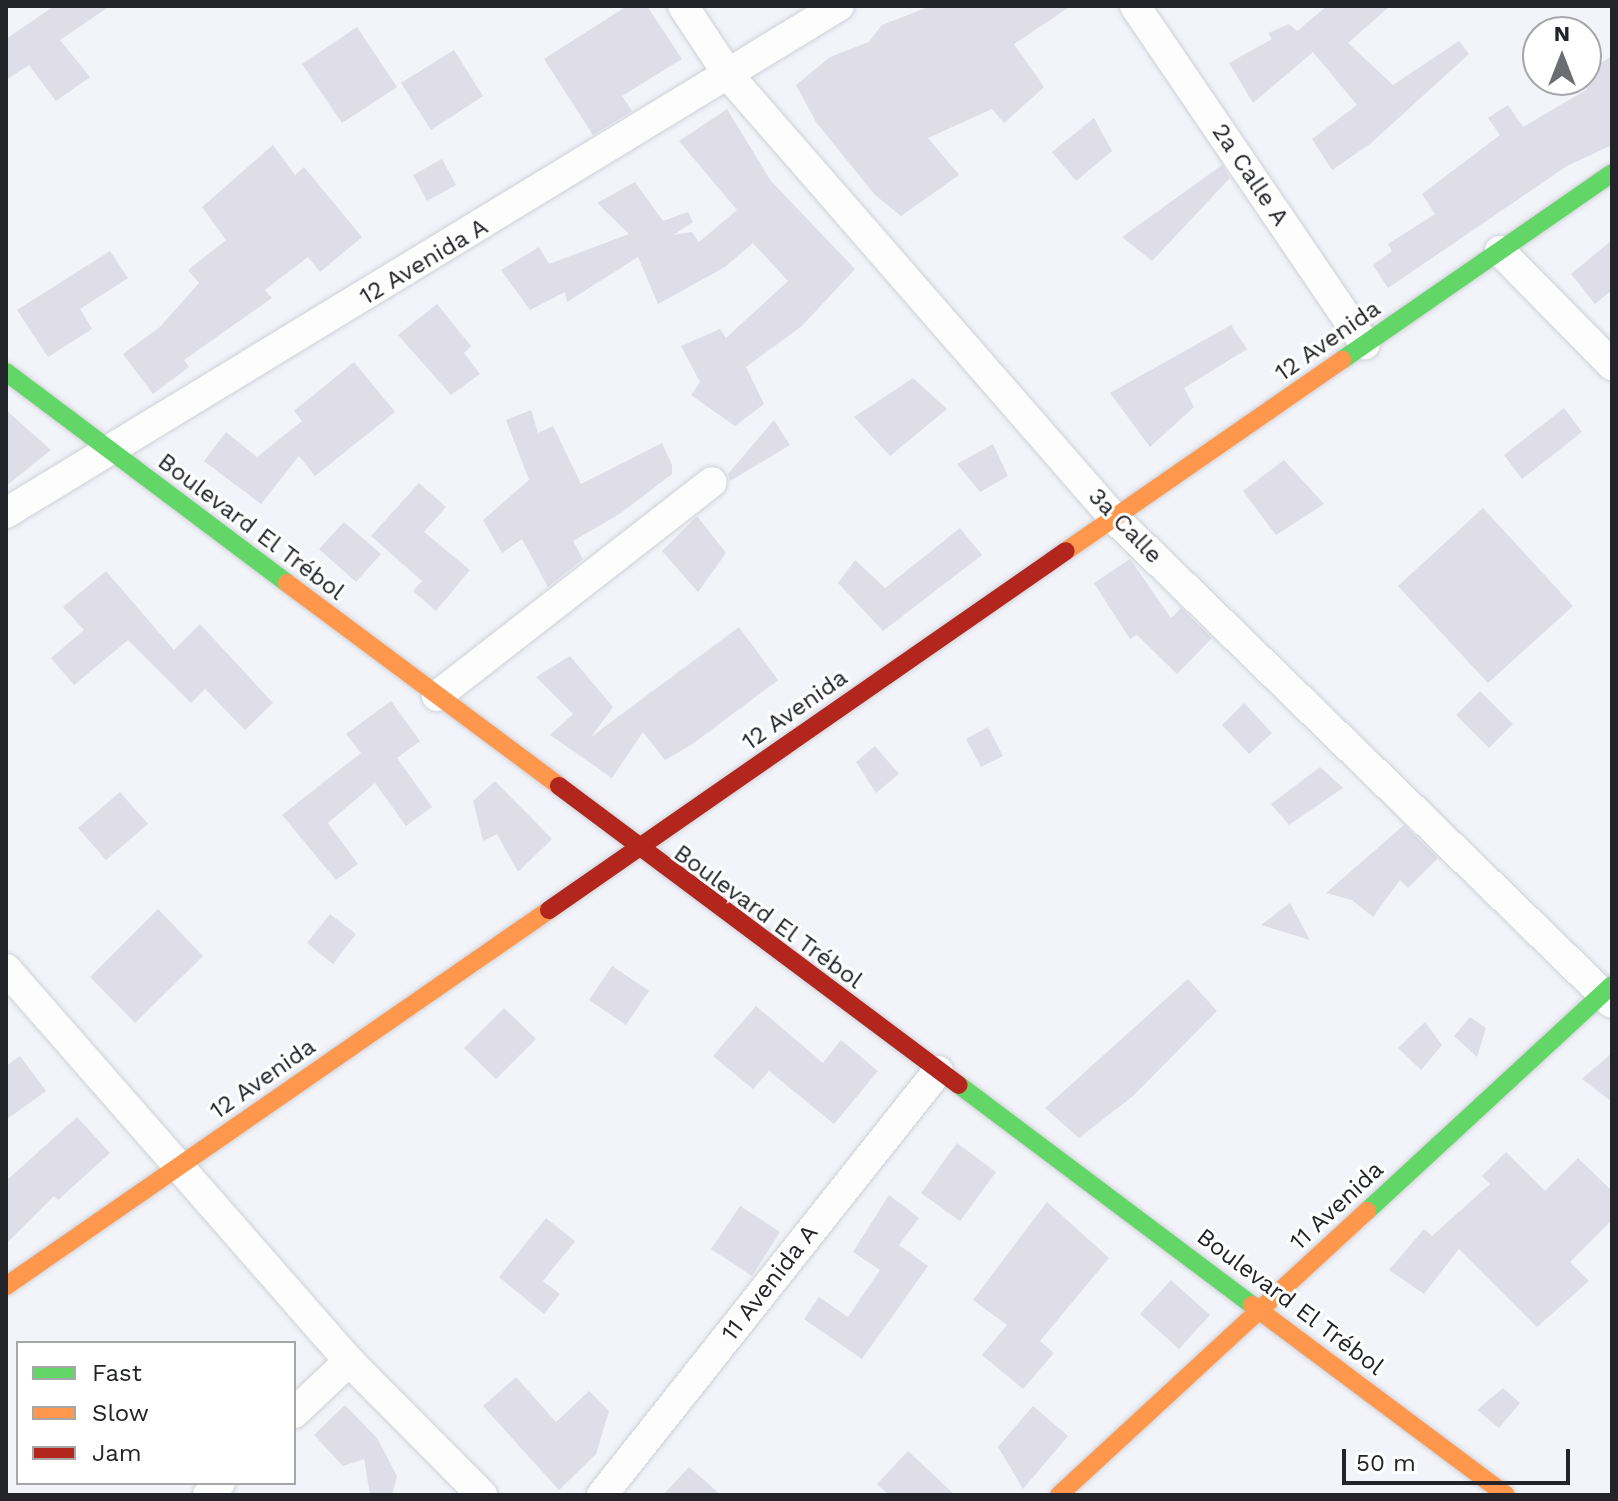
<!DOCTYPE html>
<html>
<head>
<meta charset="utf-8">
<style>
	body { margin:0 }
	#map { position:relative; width:1618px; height:1501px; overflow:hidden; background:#f2f4fa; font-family:"Work Sans",sans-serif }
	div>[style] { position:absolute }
	.building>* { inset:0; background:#dedde8 }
	.roads { filter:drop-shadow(0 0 2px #cfd1d6) drop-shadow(0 0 2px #cfd1d6) }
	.street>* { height:30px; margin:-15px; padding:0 15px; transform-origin:15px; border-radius:15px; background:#fdfdfe }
	.fast>* { height:18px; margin:-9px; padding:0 9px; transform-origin:9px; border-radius:9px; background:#63d668 }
	.slow>* { height:18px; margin:-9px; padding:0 9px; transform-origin:9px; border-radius:9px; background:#ff974d }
	.jam>* { height:18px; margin:-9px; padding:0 9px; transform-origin:9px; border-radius:9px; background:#b3261e }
	span { translate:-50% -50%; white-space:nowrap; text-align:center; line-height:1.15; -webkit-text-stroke:6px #fff; paint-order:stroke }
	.street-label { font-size:24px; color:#22242a }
	.frame { position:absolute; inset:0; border:8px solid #22242a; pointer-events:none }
	.legend { position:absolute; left:16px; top:1341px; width:280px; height:144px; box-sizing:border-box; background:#fff; border:2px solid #a7a7aa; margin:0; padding:10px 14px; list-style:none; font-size:24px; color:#22242a }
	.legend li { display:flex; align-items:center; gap:16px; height:40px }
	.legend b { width:40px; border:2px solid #a7a7aa }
	.north { position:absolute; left:1522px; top:16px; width:80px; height:80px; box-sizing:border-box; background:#fff; border:2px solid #a7a7aa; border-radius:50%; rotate:0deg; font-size:22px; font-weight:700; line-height:32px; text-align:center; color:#22242a }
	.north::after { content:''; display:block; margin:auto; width:28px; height:36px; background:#6b6d73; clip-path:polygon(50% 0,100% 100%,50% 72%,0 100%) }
	.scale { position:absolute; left:1342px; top:1449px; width:228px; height:36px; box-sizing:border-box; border:4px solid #22242a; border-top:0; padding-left:10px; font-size:24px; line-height:28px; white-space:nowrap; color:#22242a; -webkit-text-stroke:6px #fff; paint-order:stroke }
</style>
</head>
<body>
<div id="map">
	<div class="building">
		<div style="clip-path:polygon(54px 6px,110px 6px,60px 40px,90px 77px,56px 101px,29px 65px,6px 80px,6px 39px)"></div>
		<div style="clip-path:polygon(627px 6px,647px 6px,682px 59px,622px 96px,632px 111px,593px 135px,544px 59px)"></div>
		<div style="clip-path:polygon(931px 6px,1071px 6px,1014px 44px,1044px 87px,1004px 123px,992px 109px,928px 138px,959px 175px,901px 216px,875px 195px,816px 122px,796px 85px,830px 57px,869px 42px,882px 25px)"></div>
		<div style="clip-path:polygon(1327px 6px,1390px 6px,1348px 43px,1393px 85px,1459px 41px,1469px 54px,1370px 144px,1332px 170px,1312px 139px,1357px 105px,1313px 52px,1253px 103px,1229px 63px,1272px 39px,1268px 33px,1289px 24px,1297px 31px)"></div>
		<div style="clip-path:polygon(357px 27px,397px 87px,342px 123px,302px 64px)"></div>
		<div style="clip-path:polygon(454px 50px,483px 96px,431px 130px,401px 83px)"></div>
		<div style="clip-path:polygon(1612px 56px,1612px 145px,1567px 166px,1388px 288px,1373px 265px,1392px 251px,1388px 244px,1435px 214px,1422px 194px,1500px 135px,1488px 118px,1508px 105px,1523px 127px,1586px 90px,1586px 72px)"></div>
		<div style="clip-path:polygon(727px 109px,771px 181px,855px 269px,802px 326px,746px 367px,764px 404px,735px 426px,691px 395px,700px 382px,681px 346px,720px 329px,726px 338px,788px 281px,753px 243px,725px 267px,658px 304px,638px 257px,567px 302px,565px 292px,530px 310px,501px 270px,539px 247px,549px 264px,629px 234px,597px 203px,635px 182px,663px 221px,688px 212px,693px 222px,673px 235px,692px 232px,699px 242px,737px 210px,679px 141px)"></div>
		<div style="clip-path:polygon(1094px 118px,1112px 151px,1076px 181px,1052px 152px)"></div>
		<div style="clip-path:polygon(273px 145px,295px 175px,304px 167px,362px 237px,320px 272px,308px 257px,265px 290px,272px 298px,184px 360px,189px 367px,153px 394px,123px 354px,160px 327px,199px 283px,188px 270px,226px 240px,202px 207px)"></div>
		<div style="clip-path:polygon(442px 159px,456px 185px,427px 201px,413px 175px)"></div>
		<div style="clip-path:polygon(1222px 165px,1230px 178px,1152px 261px,1122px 237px)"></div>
		<div style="clip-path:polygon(1612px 240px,1612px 290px,1595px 304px,1571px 274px)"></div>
		<div style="clip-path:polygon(110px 251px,128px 278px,80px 309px,92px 329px,48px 357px,17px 310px)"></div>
		<div style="clip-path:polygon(437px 304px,471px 346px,464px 353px,480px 374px,451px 395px,398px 335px)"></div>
		<div style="clip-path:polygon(1231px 325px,1247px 349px,1184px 388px,1194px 407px,1150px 447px,1110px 393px)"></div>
		<div style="clip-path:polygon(354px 362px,395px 412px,315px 476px,299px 456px,261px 504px,204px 461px,226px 432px,257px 457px,302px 421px,294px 411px)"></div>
		<div style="clip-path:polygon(913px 378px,947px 409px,890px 456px,854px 417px)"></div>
		<div style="clip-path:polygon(1564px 408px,1582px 432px,1522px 479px,1504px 455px)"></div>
		<div style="clip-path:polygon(6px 410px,51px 450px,6px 486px)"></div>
		<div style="clip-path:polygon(531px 410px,538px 433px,553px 426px,581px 484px,662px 443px,672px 465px,672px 474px,621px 513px,573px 541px,583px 559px,548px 587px,522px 539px,502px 553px,483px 520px,529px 480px,506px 420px)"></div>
		<div style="clip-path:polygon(774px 420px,790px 445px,730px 481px,728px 474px)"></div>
		<div style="clip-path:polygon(993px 444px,1008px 476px,980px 492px,957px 464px)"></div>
		<div style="clip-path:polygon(1284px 460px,1324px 504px,1276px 535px,1243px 491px)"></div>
		<div style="clip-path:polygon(419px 483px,446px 507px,424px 532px,470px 570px,436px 611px,413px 591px,422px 581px,371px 536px)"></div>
		<div style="clip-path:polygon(1483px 508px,1573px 606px,1488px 683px,1398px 586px)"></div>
		<div style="clip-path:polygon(697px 516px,726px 553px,698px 592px,662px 551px)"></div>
		<div style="clip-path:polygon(344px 522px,381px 554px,356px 582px,319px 549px)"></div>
		<div style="clip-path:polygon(960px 528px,982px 555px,883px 631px,838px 583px,855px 560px,885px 588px)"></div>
		<div style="clip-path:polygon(1130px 559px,1171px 618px,1181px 608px,1212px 638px,1177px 674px,1137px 635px,1130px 639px,1094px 583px)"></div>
		<div style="clip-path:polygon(106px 571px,174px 650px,200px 624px,273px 703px,245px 730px,205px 689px,191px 703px,128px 640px,74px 685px,51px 658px,84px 630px,63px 607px)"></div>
		<div style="clip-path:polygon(739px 627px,778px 680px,691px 745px,665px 760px,643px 732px,612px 778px,550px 735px,573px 714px,536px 677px,570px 656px,613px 707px,591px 737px)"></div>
		<div style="clip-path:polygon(1480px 691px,1513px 724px,1489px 748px,1456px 715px)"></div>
		<div style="clip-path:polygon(391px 701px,420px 741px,397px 758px,432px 807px,406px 826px,375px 783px,328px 823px,358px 864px,336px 880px,282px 815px,361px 753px,346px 734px)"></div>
		<div style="clip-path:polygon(1244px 703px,1272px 733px,1249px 754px,1222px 725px)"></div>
		<div style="clip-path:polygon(988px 727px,1003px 756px,981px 767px,966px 739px)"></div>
		<div style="clip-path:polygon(875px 746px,899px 774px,876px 793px,856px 762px)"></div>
		<div style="clip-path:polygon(1320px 767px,1343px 788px,1289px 825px,1271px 804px)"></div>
		<div style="clip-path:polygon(495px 781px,552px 839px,518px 872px,497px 834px,483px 841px,473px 801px)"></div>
		<div style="clip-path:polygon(120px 792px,148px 824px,106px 860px,78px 828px)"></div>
		<div style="clip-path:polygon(1404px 825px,1438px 858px,1408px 888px,1400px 880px,1373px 917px,1352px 900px,1326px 893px)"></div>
		<div style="clip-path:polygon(1290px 903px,1310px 940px,1261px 925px)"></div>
		<div style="clip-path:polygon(158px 909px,203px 956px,135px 1023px,90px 977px)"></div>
		<div style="clip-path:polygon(330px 914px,356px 934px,333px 964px,307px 943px)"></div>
		<div style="clip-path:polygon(612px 966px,649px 991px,626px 1025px,589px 1000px)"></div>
		<div style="clip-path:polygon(1188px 979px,1217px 1011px,1133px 1096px,1079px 1138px,1045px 1108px)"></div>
		<div style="clip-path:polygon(756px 1006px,823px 1063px,841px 1040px,878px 1071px,834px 1124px,769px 1071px,753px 1089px,713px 1056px)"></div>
		<div style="clip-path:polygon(504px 1008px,536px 1039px,496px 1079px,464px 1048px)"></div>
		<div style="clip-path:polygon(1470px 1017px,1486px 1028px,1477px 1057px,1454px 1036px)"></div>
		<div style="clip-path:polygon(1425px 1022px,1442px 1045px,1421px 1070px,1398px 1048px)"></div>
		<div style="clip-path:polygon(1612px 1053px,1612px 1102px,1582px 1079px)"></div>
		<div style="clip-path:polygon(20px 1056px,46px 1091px,6px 1120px,6px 1066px)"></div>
		<div style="clip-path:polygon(77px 1117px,110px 1153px,58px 1200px,54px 1196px,6px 1244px,6px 1181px)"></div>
		<div style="clip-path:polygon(957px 1143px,996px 1172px,960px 1221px,921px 1193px)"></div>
		<div style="clip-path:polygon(1506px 1152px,1545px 1191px,1578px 1158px,1612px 1191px,1612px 1220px,1570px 1262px,1589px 1281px,1537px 1327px,1459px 1249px,1424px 1294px,1389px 1270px,1424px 1229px,1432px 1236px,1490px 1184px,1482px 1176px)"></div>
		<div style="clip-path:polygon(889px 1195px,919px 1218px,899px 1245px,928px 1266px,862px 1359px,804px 1319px,819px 1297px,848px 1317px,880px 1270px,853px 1252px)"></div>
		<div style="clip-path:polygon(1047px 1202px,1109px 1258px,1040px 1341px,1054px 1353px,1023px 1389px,982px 1355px,1007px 1325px,973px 1300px)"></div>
		<div style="clip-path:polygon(740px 1206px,780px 1232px,752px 1276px,711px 1249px)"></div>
		<div style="clip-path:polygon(546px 1218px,575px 1241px,543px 1281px,560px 1294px,544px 1314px,499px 1277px)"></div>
		<div style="clip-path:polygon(1171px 1280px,1210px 1315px,1179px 1349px,1140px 1314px)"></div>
		<div style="clip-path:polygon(516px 1377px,556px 1422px,589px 1391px,609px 1411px,596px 1454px,559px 1490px,483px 1406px)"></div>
		<div style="clip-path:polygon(1503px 1388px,1520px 1403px,1499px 1428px,1477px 1410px)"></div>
		<div style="clip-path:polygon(345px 1405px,377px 1438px,397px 1476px,392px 1495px,370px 1495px,364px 1459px,343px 1466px,314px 1435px)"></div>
		<div style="clip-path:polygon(1033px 1406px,1068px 1436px,1023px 1489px,998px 1447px)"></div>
		<div style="clip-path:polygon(908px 1451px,955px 1495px,889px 1495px,877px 1484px)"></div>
		<div style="clip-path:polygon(689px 1467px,721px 1495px,663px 1495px)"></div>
	</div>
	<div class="roads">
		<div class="street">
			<div style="left:683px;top:6px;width:85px;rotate:56.5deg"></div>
			<div style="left:730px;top:77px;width:585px;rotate:48.95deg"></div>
			<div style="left:1114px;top:518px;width:695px;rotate:44.24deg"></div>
			<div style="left:1135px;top:6px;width:409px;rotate:55.8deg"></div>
			<div style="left:1500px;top:251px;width:160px;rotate:45.5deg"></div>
			<div style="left:6px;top:513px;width:975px;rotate:-31.33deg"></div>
			<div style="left:437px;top:696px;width:348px;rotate:-37.9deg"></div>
			<div style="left:6px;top:969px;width:521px;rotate:48.81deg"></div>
			<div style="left:349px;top:1361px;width:189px;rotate:45.2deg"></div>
			<div style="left:294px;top:1413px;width:76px;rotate:-43.4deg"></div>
			<div style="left:208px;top:1495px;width:17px;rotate:-45deg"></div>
			<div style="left:602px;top:1495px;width:541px;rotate:-51.6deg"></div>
		</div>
		<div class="fast">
			<div style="left:1342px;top:360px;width:328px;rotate:-34.7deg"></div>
			<div style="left:6px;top:372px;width:351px;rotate:36.9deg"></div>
			<div style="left:959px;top:1085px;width:366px;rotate:36.9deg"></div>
			<div style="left:1367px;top:1211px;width:333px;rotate:-42.7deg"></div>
		</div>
		<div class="slow">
			<div style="left:1066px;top:551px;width:336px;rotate:-34.7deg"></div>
			<div style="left:287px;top:583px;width:339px;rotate:36.7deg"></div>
			<div style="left:6px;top:1286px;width:660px;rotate:-34.7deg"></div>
			<div style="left:1252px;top:1305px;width:317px;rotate:36.8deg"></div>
			<div style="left:1059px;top:1495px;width:419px;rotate:-42.7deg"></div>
		</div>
		<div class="jam">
			<div style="left:559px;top:786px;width:499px;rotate:36.8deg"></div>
			<div style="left:549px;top:910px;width:629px;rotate:-34.78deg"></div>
		</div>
	</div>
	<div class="street-label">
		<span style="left:1250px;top:175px;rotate:56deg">2a Calle A</span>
		<span style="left:424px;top:262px;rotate:-31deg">12 Avenida A</span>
		<span style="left:1328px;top:341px;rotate:-35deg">12 Avenida</span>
		<span style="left:1125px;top:526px;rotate:46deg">3a Calle</span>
		<span style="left:251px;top:527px;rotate:37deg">Boulevard El Trébol</span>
		<span style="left:795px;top:710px;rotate:-35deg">12 Avenida</span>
		<span style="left:768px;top:917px;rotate:36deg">Boulevard El Trébol</span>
		<span style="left:263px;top:1079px;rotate:-35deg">12 Avenida</span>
		<span style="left:1337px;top:1206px;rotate:-43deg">11 Avenida</span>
		<span style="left:770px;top:1283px;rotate:-52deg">11 Avenida A</span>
		<span style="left:1290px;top:1302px;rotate:37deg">Boulevard El Trébol</span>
	</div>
	<div class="frame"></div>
	<ul class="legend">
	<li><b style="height:10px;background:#63d668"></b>Fast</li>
	<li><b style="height:10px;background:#ff974d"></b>Slow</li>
	<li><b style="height:10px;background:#b3261e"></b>Jam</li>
	</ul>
	<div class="north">N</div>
	<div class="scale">50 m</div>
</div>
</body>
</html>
